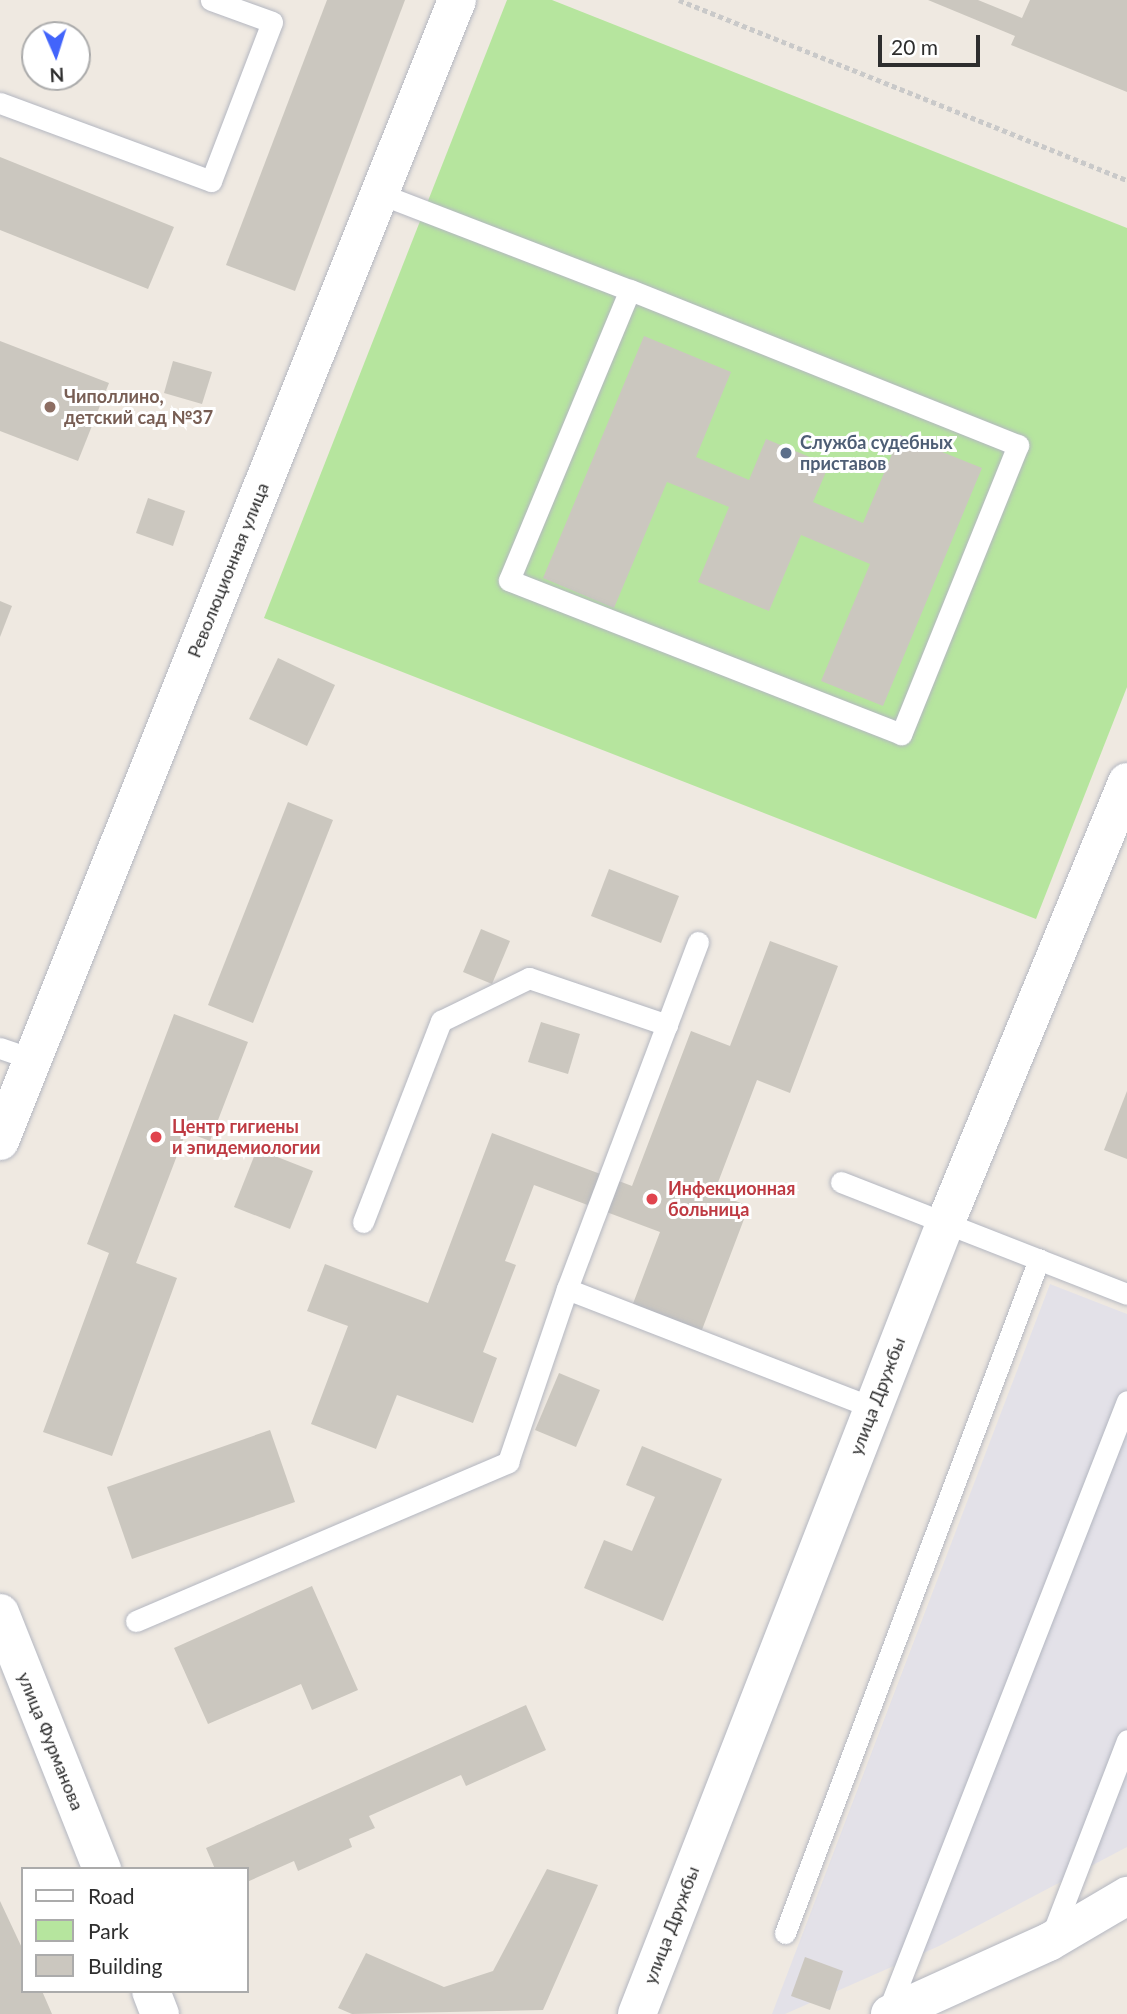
<!DOCTYPE html>
<html>
<head>
<meta charset="utf-8">
<style>
	body { margin:0 }
	#map { position:relative; width:1127px; height:2014px; overflow:hidden; background:#efe9e1; font-family:Lato,sans-serif }
	div>[style] { position:absolute }
	.industrial>* { inset:0; background:#e3e1e8 }
	.green>* { inset:0; background:#b6e59e }
	.building>* { inset:0; background:#cbc7bf }
	.path>* { height:4.5px; margin-top:-2.25px; transform-origin:0; background:repeating-linear-gradient(90deg,#c9c9c9 0 5px,transparent 0 8.5px) }
	.roads { filter:drop-shadow(0 0 2px #b4b7c1) drop-shadow(0 0 2px #b4b7c1) }
	.lane>* { height:21px; margin:-10.5px; padding:0 10.5px; transform-origin:10.5px; border-radius:10.5px; background:#fff }
	.street>* { height:38px; margin:-19px; padding:0 19px; transform-origin:19px; border-radius:19px; background:#fff }
	.secondary>* { height:38px; margin:-19px; padding:0 19px; transform-origin:19px; border-radius:19px; background:#fff }
	.dots>* { width:19px; height:19px; translate:-50% -50%; box-sizing:border-box; border:4px solid #fff; border-radius:50% }
	span { translate:-50% -50%; white-space:nowrap; text-align:center; line-height:1.15; -webkit-text-stroke:6px #fff; paint-order:stroke }
	.education-label { font-size:18px; color:#785e54; font-weight:700 }
	.left { translate:0 -50%; text-align:left }
	.service-label { font-size:18px; color:#4e5e75; font-weight:700 }
	.street-label { font-size:18px; color:#2e2e2e }
	.health-label { font-size:18px; color:#be3a42; font-weight:700 }
	.legend { position:absolute; left:21px; top:1867px; width:228px; height:126px; box-sizing:border-box; background:#fff; border:2px solid #ababab; margin:0; padding:9px 12px; list-style:none; font-size:21px; color:#2e2e2e }
	.legend li { display:flex; align-items:center; gap:14px; height:35px }
	.legend b { width:35px; border:2px solid #ababab }
	.north { position:absolute; left:21px; top:21px; width:70px; height:70px; box-sizing:border-box; background:#fff; border:2px solid #ababab; border-radius:50%; rotate:177deg; font-size:19px; font-weight:700; line-height:28px; text-align:center; color:#2e2e2e }
	.north::after { content:''; display:block; margin:auto; width:24px; height:32px; background:#4264fb; clip-path:polygon(50% 0,100% 100%,50% 72%,0 100%) }
	.scale { position:absolute; left:878px; top:35px; width:102px; height:32px; box-sizing:border-box; border:4px solid #2e2e2e; border-top:0; padding-left:9px; font-size:21px; line-height:24px; white-space:nowrap; color:#2e2e2e; -webkit-text-stroke:5px #fff; paint-order:stroke }
</style>
</head>
<body>
<div id="map">
	<div class="industrial">
		<div style="clip-path:polygon(1050px 1284px,1127px 1314px,1127px 1847px,939px 1946px,785px 2014px,772px 2014px)"></div>
	</div>
	<div class="green">
		<div style="clip-path:polygon(507px 0,552px 0,1127px 228px,1127px 687px,1036px 919px,264px 618px)"></div>
	</div>
	<div class="building">
		<div style="clip-path:polygon(327px 0,405px 0,295px 291px,226px 265px)"></div>
		<div style="clip-path:polygon(928px 0,978px 0,1022px 18px,1030px 0,1127px 0,1127px 92px,1011px 45px,1015px 36px)"></div>
		<div style="clip-path:polygon(0 157px,174px 227px,148px 289px,0 230px)"></div>
		<div style="clip-path:polygon(644px 336px,731px 372px,696px 457px,749px 480px,766px 439px,829px 465px,813px 502px,863px 523px,900px 435px,982px 468px,883px 706px,821px 681px,870px 564px,801px 535px,769px 611px,698px 582px,729px 507px,667px 482px,614px 608px,543px 578px)"></div>
		<div style="clip-path:polygon(0 341px,109px 383px,78px 461px,0 431px)"></div>
		<div style="clip-path:polygon(173px 361px,212px 372px,202px 404px,164px 393px)"></div>
		<div style="clip-path:polygon(148px 498px,185px 511px,173px 546px,136px 533px)"></div>
		<div style="clip-path:polygon(0 601px,12px 606px,0 637px)"></div>
		<div style="clip-path:polygon(278px 658px,335px 685px,307px 746px,249px 719px)"></div>
		<div style="clip-path:polygon(288px 802px,333px 820px,253px 1023px,208px 1005px)"></div>
		<div style="clip-path:polygon(609px 869px,679px 896px,661px 943px,591px 916px)"></div>
		<div style="clip-path:polygon(481px 929px,510px 941px,492px 984px,463px 972px)"></div>
		<div style="clip-path:polygon(770px 941px,838px 966px,790px 1093px,757px 1080px,714px 1193px,749px 1206px,700px 1335px,631px 1309px,660px 1232px,534px 1185px,505px 1261px,516px 1265px,483px 1352px,497px 1358px,473px 1423px,397px 1395px,376px 1449px,311px 1424px,348px 1326px,307px 1311px,325px 1264px,428px 1303px,492px 1133px,632px 1186px,691px 1031px,730px 1046px)"></div>
		<div style="clip-path:polygon(174px 1014px,248px 1042px,210px 1141px,186px 1132px,136px 1263px,177px 1278px,112px 1456px,43px 1432px,109px 1253px,87px 1244px)"></div>
		<div style="clip-path:polygon(541px 1022px,580px 1034px,568px 1074px,528px 1062px)"></div>
		<div style="clip-path:polygon(1127px 1091px,1127px 1159px,1104px 1150px)"></div>
		<div style="clip-path:polygon(257px 1149px,313px 1171px,290px 1229px,234px 1207px)"></div>
		<div style="clip-path:polygon(559px 1373px,600px 1390px,576px 1447px,535px 1430px)"></div>
		<div style="clip-path:polygon(270px 1430px,295px 1502px,132px 1559px,107px 1487px)"></div>
		<div style="clip-path:polygon(642px 1446px,722px 1479px,663px 1621px,584px 1588px,604px 1540px,632px 1551px,655px 1497px,626px 1485px)"></div>
		<div style="clip-path:polygon(312px 1586px,358px 1690px,312px 1710px,301px 1684px,208px 1724px,174px 1648px)"></div>
		<div style="clip-path:polygon(526px 1705px,546px 1750px,466px 1786px,461px 1775px,369px 1816px,375px 1828px,349px 1839px,352px 1847px,298px 1871px,294px 1861px,247px 1882px,247px 1869px,215px 1869px,206px 1848px)"></div>
		<div style="clip-path:polygon(547px 1869px,598px 1885px,543px 2010px,352px 2014px,338px 2008px,366px 1953px,444px 1987px,493px 1971px)"></div>
		<div style="clip-path:polygon(0 1901px,23px 1950px,23px 1991px,42px 1991px,52px 2014px,0 2014px)"></div>
		<div style="clip-path:polygon(805px 1957px,843px 1971px,830px 2010px,791px 1996px)"></div>
	</div>
	<div class="path">
		<div style="left:679px;top:0;width:483px;rotate:21.9deg"></div>
	</div>
	<div class="roads">
		<div class="lane">
			<div style="left:0;top:103px;width:225px;rotate:20.3deg"></div>
			<div style="left:211px;top:181px;width:170px;rotate:-69deg"></div>
			<div style="left:272px;top:22px;width:65px;rotate:-160.2deg"></div>
			<div style="left:378px;top:193px;width:270px;rotate:21.1deg"></div>
			<div style="left:630px;top:290px;width:418px;rotate:21.8deg"></div>
			<div style="left:1018px;top:445px;width:312px;rotate:112deg"></div>
			<div style="left:901px;top:734px;width:421px;rotate:-158.6deg"></div>
			<div style="left:509px;top:580px;width:314px;rotate:-67.4deg"></div>
			<div style="left:698px;top:942px;width:371px;rotate:110.7deg"></div>
			<div style="left:567px;top:1289px;width:327px;rotate:21.2deg"></div>
			<div style="left:0;top:1048px;width:34px;rotate:19deg"></div>
			<div style="left:841px;top:1182px;width:307px;rotate:21.4deg"></div>
			<div style="left:363px;top:1222px;width:216px;rotate:-68.8deg"></div>
			<div style="left:441px;top:1021px;width:98px;rotate:-26deg"></div>
			<div style="left:529px;top:978px;width:146px;rotate:18.8deg"></div>
			<div style="left:136px;top:1621px;width:405px;rotate:-23.1deg"></div>
			<div style="left:508px;top:1462px;width:183px;rotate:-71.2deg"></div>
			<div style="left:785px;top:1933px;width:720px;rotate:-69.35deg"></div>
			<div style="left:1050px;top:1940px;width:214px;rotate:-68.9deg"></div>
			<div style="left:887px;top:2014px;width:658px;rotate:-68.62deg"></div>
		</div>
		<div class="street">
			<div style="left:0;top:1141px;width:1229px;rotate:-68.17deg"></div>
		</div>
		<div class="secondary">
			<div style="left:0;top:1613px;width:276px;rotate:68.3deg"></div>
			<div style="left:151px;top:1991px;width:25px;rotate:69deg"></div>
			<div style="left:637px;top:2014px;width:848px;rotate:-68.7deg"></div>
			<div style="left:945px;top:1224px;width:478px;rotate:-67.6deg"></div>
			<div style="left:890px;top:2014px;width:175px;rotate:-24.4deg"></div>
			<div style="left:1049px;top:1942px;width:91px;rotate:-30.5deg"></div>
		</div>
	</div>
	<div class="dots">
		<div style="left:50px;top:407px;background:#8d6e63"></div>
		<div style="left:786px;top:453px;background:#5c6f8a"></div>
		<div style="left:156px;top:1137px;background:#e0444e"></div>
		<div style="left:652px;top:1199px;background:#e0444e"></div>
	</div>
	<div class="education-label">
		<span class="left" style="left:64px;top:407px">Чиполлино,<br>детский сад №37</span>
	</div>
	<div class="service-label">
		<span class="left" style="left:800px;top:453px">Служба судебных<br>приставов</span>
	</div>
	<div class="street-label">
		<span style="left:228px;top:570px;rotate:-68deg">Революционная улица</span>
		<span style="left:877px;top:1396px;rotate:-69deg">улица Дружбы</span>
		<span style="left:51px;top:1741px;rotate:68deg">улица Фурманова</span>
		<span style="left:671px;top:1925px;rotate:-69deg">улица Дружбы</span>
	</div>
	<div class="health-label">
		<span class="left" style="left:172px;top:1137px">Центр гигиены<br>и эпидемиологии</span>
		<span class="left" style="left:668px;top:1199px">Инфекционная<br>больница</span>
	</div>
	<ul class="legend">
	<li><b style="height:9px;background:#fff"></b>Road</li>
	<li><b style="height:19px;background:#b6e59e"></b>Park</li>
	<li><b style="height:19px;background:#cbc7bf"></b>Building</li>
	</ul>
	<div class="north">N</div>
	<div class="scale">20 m</div>
</div>
</body>
</html>
